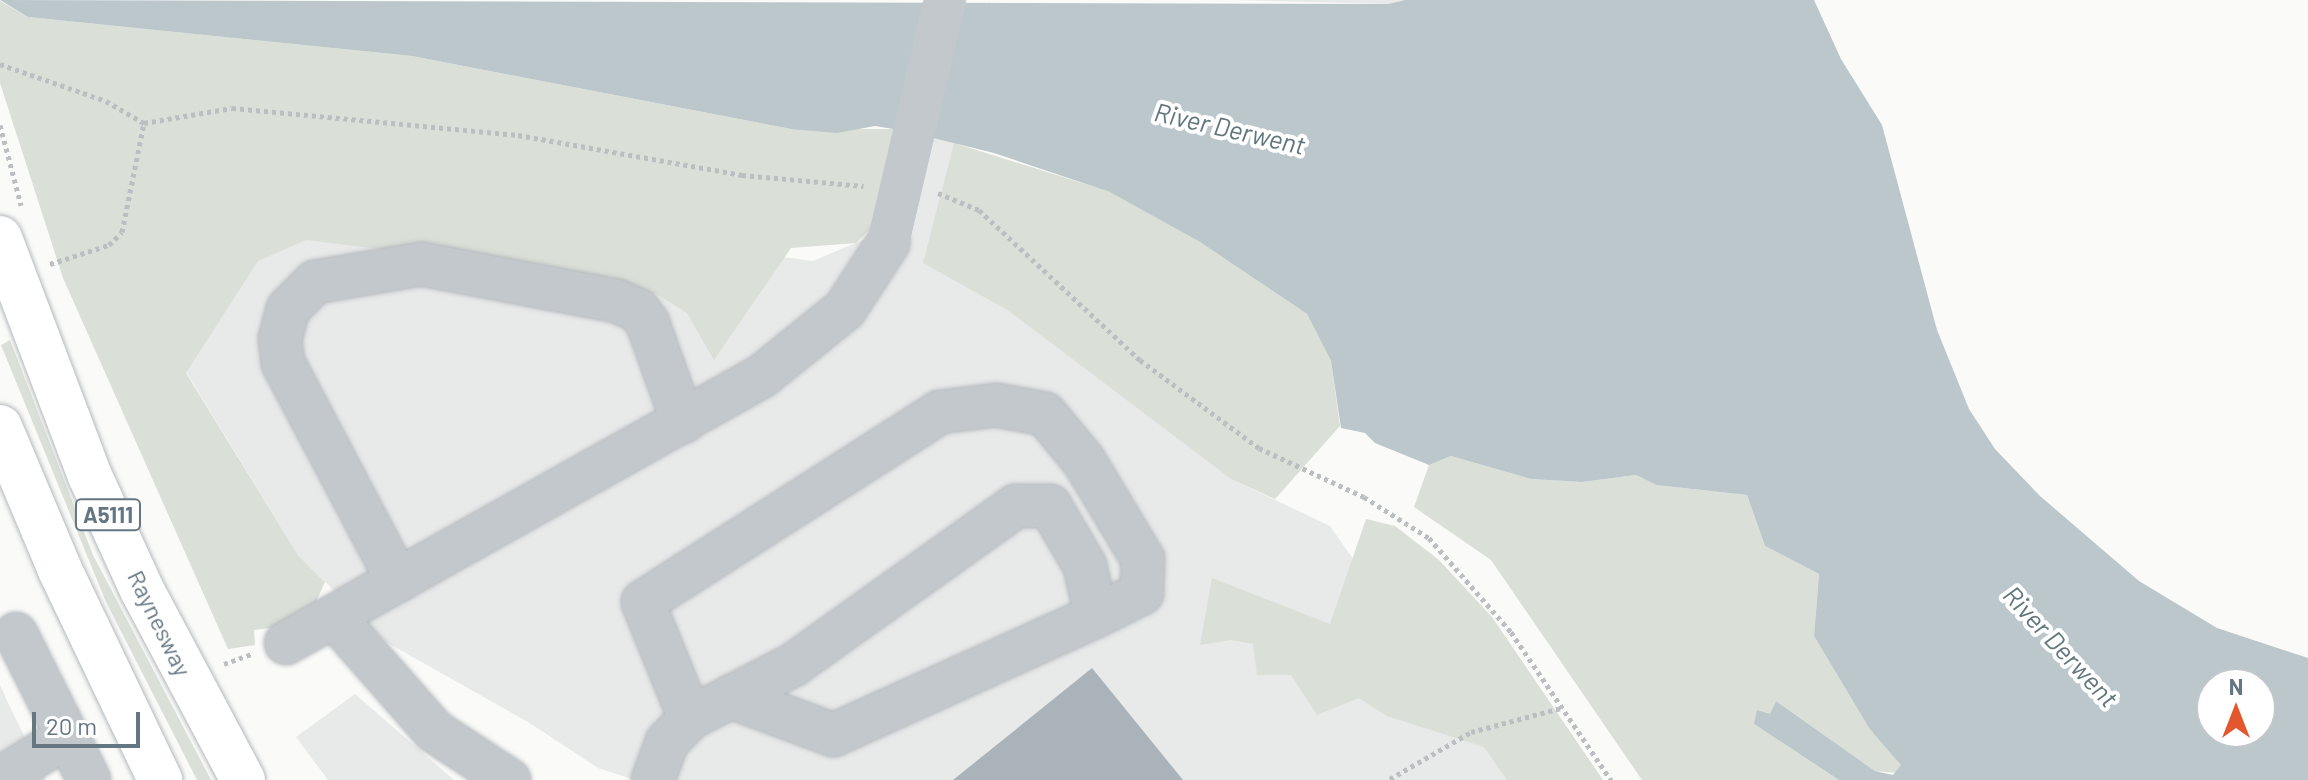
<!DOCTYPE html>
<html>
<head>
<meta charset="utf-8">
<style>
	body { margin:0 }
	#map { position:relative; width:2308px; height:780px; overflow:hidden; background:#fafaf8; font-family:Barlow,sans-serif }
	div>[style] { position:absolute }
	.built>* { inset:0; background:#e8e9e9 }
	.green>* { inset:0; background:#dadfd7 }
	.water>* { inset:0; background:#bbc7cb }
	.building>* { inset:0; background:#aab3b9 }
	.path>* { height:5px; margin-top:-2.5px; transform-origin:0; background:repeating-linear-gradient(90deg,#bbbfc2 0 4px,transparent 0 8px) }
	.roads { filter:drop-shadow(0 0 2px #b4b9bd) drop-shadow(0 0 2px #b4b9bd) }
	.minor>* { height:42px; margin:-21px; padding:0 21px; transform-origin:21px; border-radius:21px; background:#c3c8cc }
	.highway>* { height:44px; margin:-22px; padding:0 22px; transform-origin:22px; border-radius:22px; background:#fff }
	.minor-bridge>* { height:42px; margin:-21px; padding:0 21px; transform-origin:21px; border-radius:21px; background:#c3c8cc }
	span { translate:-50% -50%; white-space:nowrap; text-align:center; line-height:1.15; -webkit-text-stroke:8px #fff; paint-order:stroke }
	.shield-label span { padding:2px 6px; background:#fff; border:2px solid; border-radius:6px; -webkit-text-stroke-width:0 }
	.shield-label { font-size:22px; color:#657683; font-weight:700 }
	.street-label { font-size:24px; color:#657683 }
	.water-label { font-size:26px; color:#60757c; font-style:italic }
	.north { position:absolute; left:2196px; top:668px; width:80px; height:80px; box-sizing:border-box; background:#fff; border:2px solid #c1c8cd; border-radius:50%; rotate:0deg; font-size:22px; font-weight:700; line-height:32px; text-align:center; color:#657683 }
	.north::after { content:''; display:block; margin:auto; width:28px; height:36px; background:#e4572e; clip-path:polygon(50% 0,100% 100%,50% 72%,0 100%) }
	.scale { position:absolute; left:32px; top:712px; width:108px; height:36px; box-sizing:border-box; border:4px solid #657683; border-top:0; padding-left:10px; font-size:24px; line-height:28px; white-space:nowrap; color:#657683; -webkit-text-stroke:6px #fff; paint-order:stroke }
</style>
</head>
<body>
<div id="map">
	<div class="built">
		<div style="clip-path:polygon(990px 0,924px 263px,1007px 310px,1231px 479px,1330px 526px,1508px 780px,635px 780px,598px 768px,528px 722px,386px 642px,298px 555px,116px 257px,161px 175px,813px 261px,884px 231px)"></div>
		<div style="clip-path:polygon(1229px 0,1405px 0,1388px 4px)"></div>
		<div style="clip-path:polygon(0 685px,10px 707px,46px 780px,0 780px)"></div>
		<div style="clip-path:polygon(355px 694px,454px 780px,328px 780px,296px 737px)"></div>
	</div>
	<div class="green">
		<div style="clip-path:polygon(0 1px,28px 17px,412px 56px,791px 129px,896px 129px,877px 222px,856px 243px,791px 248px,714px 360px,687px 313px,658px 295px,613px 278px,306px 240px,258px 261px,186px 373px,298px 555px,325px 582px,312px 611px,284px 626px,254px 630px,255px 645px,228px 649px,63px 278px,0 83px)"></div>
		<div style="clip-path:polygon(954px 143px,1111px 192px,1200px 242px,1307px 314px,1331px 361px,1340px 426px,1275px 499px,1231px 479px,1007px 310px,923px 263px)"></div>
		<div style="clip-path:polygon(10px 340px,93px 555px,211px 780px,197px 780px,106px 602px,1px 345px)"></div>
		<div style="clip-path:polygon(1451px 456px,1531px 479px,1582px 482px,1636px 475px,1656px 485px,1747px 495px,1765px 546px,1819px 574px,1814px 636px,1869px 728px,1893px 751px,1901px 765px,1898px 773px,1875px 771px,1776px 701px,1770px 715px,1754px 724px,1839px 780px,1642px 780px,1491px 560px,1414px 507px,1429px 465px)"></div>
		<div style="clip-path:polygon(1366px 519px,1395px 526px,1439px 560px,1492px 617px,1603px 780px,1507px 780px,1484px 747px,1387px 716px,1359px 698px,1317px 715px,1291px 675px,1257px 675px,1253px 644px,1231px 640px,1200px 645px,1212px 578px,1330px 624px)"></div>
	</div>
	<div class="water">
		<div style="clip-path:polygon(evenodd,0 0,1388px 4px,1405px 0,1814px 0,1841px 59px,1882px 125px,1937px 330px,1969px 409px,1995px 449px,2040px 496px,2139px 581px,2217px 628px,2308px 658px,2308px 780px,1839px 780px,1754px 724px,1757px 710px,1770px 714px,1776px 701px,1875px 771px,1893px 775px,1901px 765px,1869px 728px,1814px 636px,1819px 574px,1765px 546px,1747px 495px,1656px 485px,1636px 475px,1582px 482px,1531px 479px,1451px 456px,1429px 465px,1375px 443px,1365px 433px,1341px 428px,1331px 361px,1307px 314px,1200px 242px,1110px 192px,994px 153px,905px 131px,875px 126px,837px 133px,791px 129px,412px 56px,28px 17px,0 0,2212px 684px,2260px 684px,2260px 732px,2212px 732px,2212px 684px)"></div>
	</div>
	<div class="building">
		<div style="clip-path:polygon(1092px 668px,1183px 780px,953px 780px)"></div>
	</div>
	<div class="path">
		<div style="left:0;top:64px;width:112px;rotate:19.2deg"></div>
		<div style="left:106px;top:101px;width:44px;rotate:30.1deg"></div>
		<div style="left:144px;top:123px;width:89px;rotate:-9.7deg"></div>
		<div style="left:232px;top:108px;width:287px;rotate:5.4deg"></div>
		<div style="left:518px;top:135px;width:228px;rotate:10.1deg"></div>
		<div style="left:742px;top:175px;width:122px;rotate:5.2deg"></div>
		<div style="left:0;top:125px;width:83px;rotate:75.3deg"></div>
		<div style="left:938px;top:193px;width:44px;rotate:22.5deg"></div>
		<div style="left:979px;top:210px;width:220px;rotate:43deg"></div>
		<div style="left:1140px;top:360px;width:148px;rotate:36.5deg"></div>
		<div style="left:1259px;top:448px;width:116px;rotate:25deg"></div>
		<div style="left:1364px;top:497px;width:77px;rotate:32.2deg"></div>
		<div style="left:1429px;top:538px;width:125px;rotate:48.9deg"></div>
		<div style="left:1511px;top:632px;width:179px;rotate:56deg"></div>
		<div style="left:50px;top:264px;width:62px;rotate:-17.9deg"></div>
		<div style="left:109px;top:245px;width:18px;rotate:-45deg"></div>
		<div style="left:122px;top:232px;width:111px;rotate:-78.6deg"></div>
		<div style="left:224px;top:664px;width:30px;rotate:-20deg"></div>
		<div style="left:1390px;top:779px;width:94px;rotate:-30.1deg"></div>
		<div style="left:1471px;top:732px;width:93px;rotate:-14.9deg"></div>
	</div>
	<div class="roads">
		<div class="minor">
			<div style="left:398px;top:581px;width:246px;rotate:-117.8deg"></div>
			<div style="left:283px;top:363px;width:24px;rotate:-97deg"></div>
			<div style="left:280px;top:339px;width:31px;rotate:-75deg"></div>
			<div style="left:288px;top:309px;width:38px;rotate:-45deg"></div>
			<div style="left:315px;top:282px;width:108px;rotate:-9.6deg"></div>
			<div style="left:421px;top:264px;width:199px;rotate:10.7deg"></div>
			<div style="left:617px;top:301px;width:24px;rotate:24deg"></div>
			<div style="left:639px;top:311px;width:16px;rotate:55deg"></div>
			<div style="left:648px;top:324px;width:104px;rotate:70.3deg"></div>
			<div style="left:334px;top:617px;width:152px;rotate:48.7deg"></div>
			<div style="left:434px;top:731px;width:90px;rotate:33.2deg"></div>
			<div style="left:16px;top:634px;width:163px;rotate:63.4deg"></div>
			<div style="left:286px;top:643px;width:546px;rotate:-29.29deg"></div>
			<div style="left:762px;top:376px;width:107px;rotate:-38.9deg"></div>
			<div style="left:845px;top:309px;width:79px;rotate:-56.9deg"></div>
			<div style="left:690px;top:718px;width:125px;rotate:-112.1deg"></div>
			<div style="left:643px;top:602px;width:353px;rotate:-32.6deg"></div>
			<div style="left:940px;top:412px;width:56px;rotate:-7.1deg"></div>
			<div style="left:996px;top:405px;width:50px;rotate:10.4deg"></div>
			<div style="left:1045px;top:414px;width:61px;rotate:50.3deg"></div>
			<div style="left:1084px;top:461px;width:114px;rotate:59deg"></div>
			<div style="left:1143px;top:559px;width:34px;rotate:92deg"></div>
			<div style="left:1142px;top:593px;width:51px;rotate:153.4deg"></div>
			<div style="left:0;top:779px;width:78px;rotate:-32.5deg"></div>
			<div style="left:653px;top:780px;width:40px;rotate:-69.8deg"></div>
			<div style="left:667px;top:742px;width:33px;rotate:-46deg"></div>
			<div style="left:690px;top:718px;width:116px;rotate:-27.2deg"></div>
			<div style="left:793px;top:665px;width:274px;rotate:-35.5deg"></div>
			<div style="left:1016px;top:506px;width:34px"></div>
			<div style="left:1050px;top:506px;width:69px;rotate:59.7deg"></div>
			<div style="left:1085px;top:566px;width:51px;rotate:77.6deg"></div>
			<div style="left:1096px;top:616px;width:288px;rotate:155.6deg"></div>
			<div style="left:834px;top:735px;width:110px;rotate:-159.7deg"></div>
		</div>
		<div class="highway">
			<div style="left:0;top:238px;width:254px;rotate:69.3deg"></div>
			<div style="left:90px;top:476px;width:125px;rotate:65.5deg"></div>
			<div style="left:142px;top:590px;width:215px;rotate:62deg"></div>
			<div style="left:0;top:427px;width:155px;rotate:67.2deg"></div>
			<div style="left:60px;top:570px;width:233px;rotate:64.5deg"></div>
		</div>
	</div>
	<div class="minor-bridge">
		<div style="left:888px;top:243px;width:250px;rotate:-76.8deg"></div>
	</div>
	<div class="shield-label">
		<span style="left:108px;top:515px">A5111</span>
	</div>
	<div class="street-label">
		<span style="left:160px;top:623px;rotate:64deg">Raynesway</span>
	</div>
	<div class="water-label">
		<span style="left:1230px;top:128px;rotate:13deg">River Derwent</span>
		<span style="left:2061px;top:646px;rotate:47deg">River Derwent</span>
	</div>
	<div class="north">N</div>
	<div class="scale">20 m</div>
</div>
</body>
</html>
